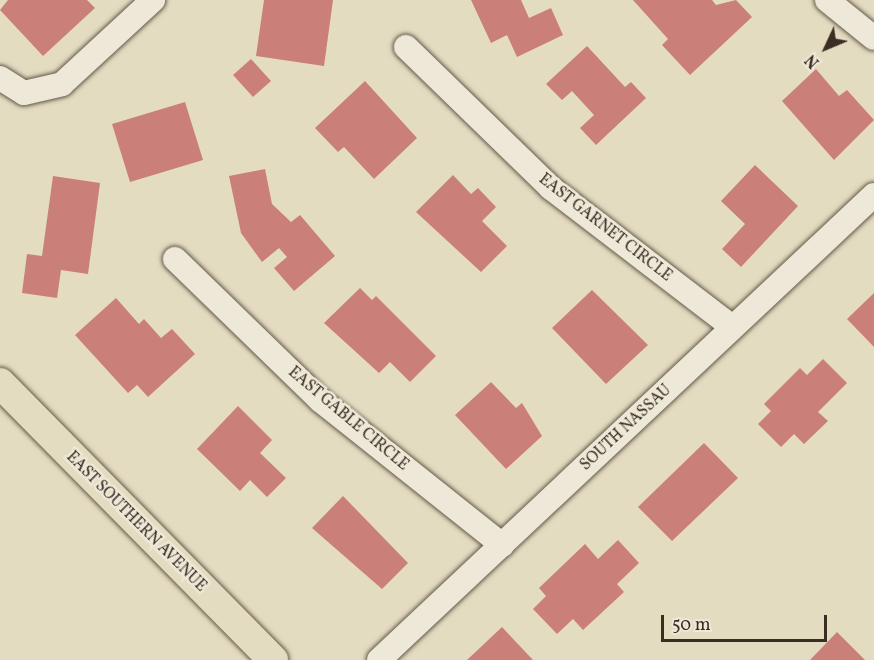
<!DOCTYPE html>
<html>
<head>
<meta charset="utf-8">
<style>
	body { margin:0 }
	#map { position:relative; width:874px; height:660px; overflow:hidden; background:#e4dcc1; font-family:Vollkorn,serif }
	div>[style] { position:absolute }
	.building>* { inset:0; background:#ca7f78 }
	.roads { filter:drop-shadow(0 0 2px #645a4a) drop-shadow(0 0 2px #645a4a) }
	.minor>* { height:24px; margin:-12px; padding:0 12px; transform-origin:12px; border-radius:12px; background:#ede8d7 }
	.major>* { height:30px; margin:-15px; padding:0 15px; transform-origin:15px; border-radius:15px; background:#e4dcc1 }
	span { translate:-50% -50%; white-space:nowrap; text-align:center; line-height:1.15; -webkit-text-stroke:5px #ede8d7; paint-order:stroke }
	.street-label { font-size:16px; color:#3a2e23 }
	.north { position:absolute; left:796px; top:18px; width:60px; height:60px; -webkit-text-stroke:4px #ede8d7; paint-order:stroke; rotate:226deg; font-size:16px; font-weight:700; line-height:24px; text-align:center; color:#3a2e23 }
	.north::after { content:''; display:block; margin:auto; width:21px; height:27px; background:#3a2e23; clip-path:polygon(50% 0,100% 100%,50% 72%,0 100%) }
	.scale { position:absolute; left:661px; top:615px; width:166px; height:27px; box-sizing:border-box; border:3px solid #3a2e23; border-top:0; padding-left:8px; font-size:18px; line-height:21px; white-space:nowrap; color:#3a2e23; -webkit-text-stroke:4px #ede8d7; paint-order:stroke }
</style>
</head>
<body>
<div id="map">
	<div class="building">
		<div style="clip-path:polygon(8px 0,87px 0,95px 8px,43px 56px,0 10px)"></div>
		<div style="clip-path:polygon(264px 0,333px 0,324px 66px,256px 56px)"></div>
		<div style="clip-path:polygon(471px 0,521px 0,529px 18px,551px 8px,563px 35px,517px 57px,507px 35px,491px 43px)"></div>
		<div style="clip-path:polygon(633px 0,712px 0,716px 5px,736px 0,752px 17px,690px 75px,662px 45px,668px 39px)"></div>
		<div style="clip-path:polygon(587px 46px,625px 87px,631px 82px,646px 98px,596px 145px,580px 128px,594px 115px,572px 91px,562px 100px,546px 84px)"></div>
		<div style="clip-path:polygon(251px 59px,271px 81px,253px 97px,233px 75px)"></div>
		<div style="clip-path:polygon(816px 69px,839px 96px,847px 90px,874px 120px,834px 160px,782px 101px)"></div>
		<div style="clip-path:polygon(365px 81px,417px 138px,374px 179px,344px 147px,338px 152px,315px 128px)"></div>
		<div style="clip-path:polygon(185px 102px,203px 160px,130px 182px,112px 124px)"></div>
		<div style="clip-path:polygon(755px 165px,798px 206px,741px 267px,722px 249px,745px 224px,721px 201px)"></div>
		<div style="clip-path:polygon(265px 169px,272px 204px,291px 222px,300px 215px,335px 256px,294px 291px,274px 268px,287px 257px,279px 248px,262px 262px,241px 233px,229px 176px)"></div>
		<div style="clip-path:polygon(453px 175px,471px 194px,478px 188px,496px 207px,482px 221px,507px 246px,481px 272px,416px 212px)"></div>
		<div style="clip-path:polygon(53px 176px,100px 183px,88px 274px,61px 270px,57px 298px,22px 293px,27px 254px,42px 256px)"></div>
		<div style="clip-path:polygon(360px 288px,372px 300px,376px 296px,436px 356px,410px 382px,390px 362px,379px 373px,324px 323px)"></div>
		<div style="clip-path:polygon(592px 290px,648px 345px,606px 384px,552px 328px)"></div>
		<div style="clip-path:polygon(874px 293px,874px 347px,847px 319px)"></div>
		<div style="clip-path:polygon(116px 298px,139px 324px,144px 319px,161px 338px,172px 329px,195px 354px,148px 397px,137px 385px,128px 393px,75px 335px)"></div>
		<div style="clip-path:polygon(823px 359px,847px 383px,818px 412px,828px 421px,804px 444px,794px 434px,781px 447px,758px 424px,771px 411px,764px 404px,800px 368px,807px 375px)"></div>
		<div style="clip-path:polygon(491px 382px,516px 408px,522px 403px,542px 436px,506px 469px,455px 415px)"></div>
		<div style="clip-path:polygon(238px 406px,272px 440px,260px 453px,286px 478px,267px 497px,250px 480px,240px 491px,197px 449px)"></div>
		<div style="clip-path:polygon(704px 443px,738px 478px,672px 541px,638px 507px)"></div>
		<div style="clip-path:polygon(343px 496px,408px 563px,382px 589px,312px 528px)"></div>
		<div style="clip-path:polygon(618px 540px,639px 563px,617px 584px,624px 592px,583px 630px,573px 619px,557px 634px,533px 609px,546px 596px,539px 588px,585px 544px,598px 559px)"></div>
		<div style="clip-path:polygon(502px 627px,533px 660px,467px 660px)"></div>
		<div style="clip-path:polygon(837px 632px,865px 660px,810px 660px)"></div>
	</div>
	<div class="roads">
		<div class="minor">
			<div style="left:827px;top:0;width:60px;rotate:39deg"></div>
			<div style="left:406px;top:47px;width:202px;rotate:44.2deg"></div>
			<div style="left:551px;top:188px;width:228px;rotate:37.5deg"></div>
			<div style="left:0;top:78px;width:28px;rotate:32deg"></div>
			<div style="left:24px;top:93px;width:39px;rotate:-13deg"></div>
			<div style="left:62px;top:84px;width:124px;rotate:-42.7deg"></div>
			<div style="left:175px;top:259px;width:202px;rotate:44.2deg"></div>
			<div style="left:320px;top:400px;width:233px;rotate:38.5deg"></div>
			<div style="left:379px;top:660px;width:679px;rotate:-43.21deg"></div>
		</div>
		<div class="major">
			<div style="left:0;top:383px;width:389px;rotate:45.4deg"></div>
		</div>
	</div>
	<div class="street-label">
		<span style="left:605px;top:228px;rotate:38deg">EAST GARNET CIRCLE</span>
		<span style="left:348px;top:419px;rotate:40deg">EAST GABLE CIRCLE</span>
		<span style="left:626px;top:428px;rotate:-43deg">SOUTH NASSAU</span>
		<span style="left:136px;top:522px;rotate:45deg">EAST SOUTHERN AVENUE</span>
	</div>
	<div class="north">N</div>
	<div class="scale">50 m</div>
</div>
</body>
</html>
